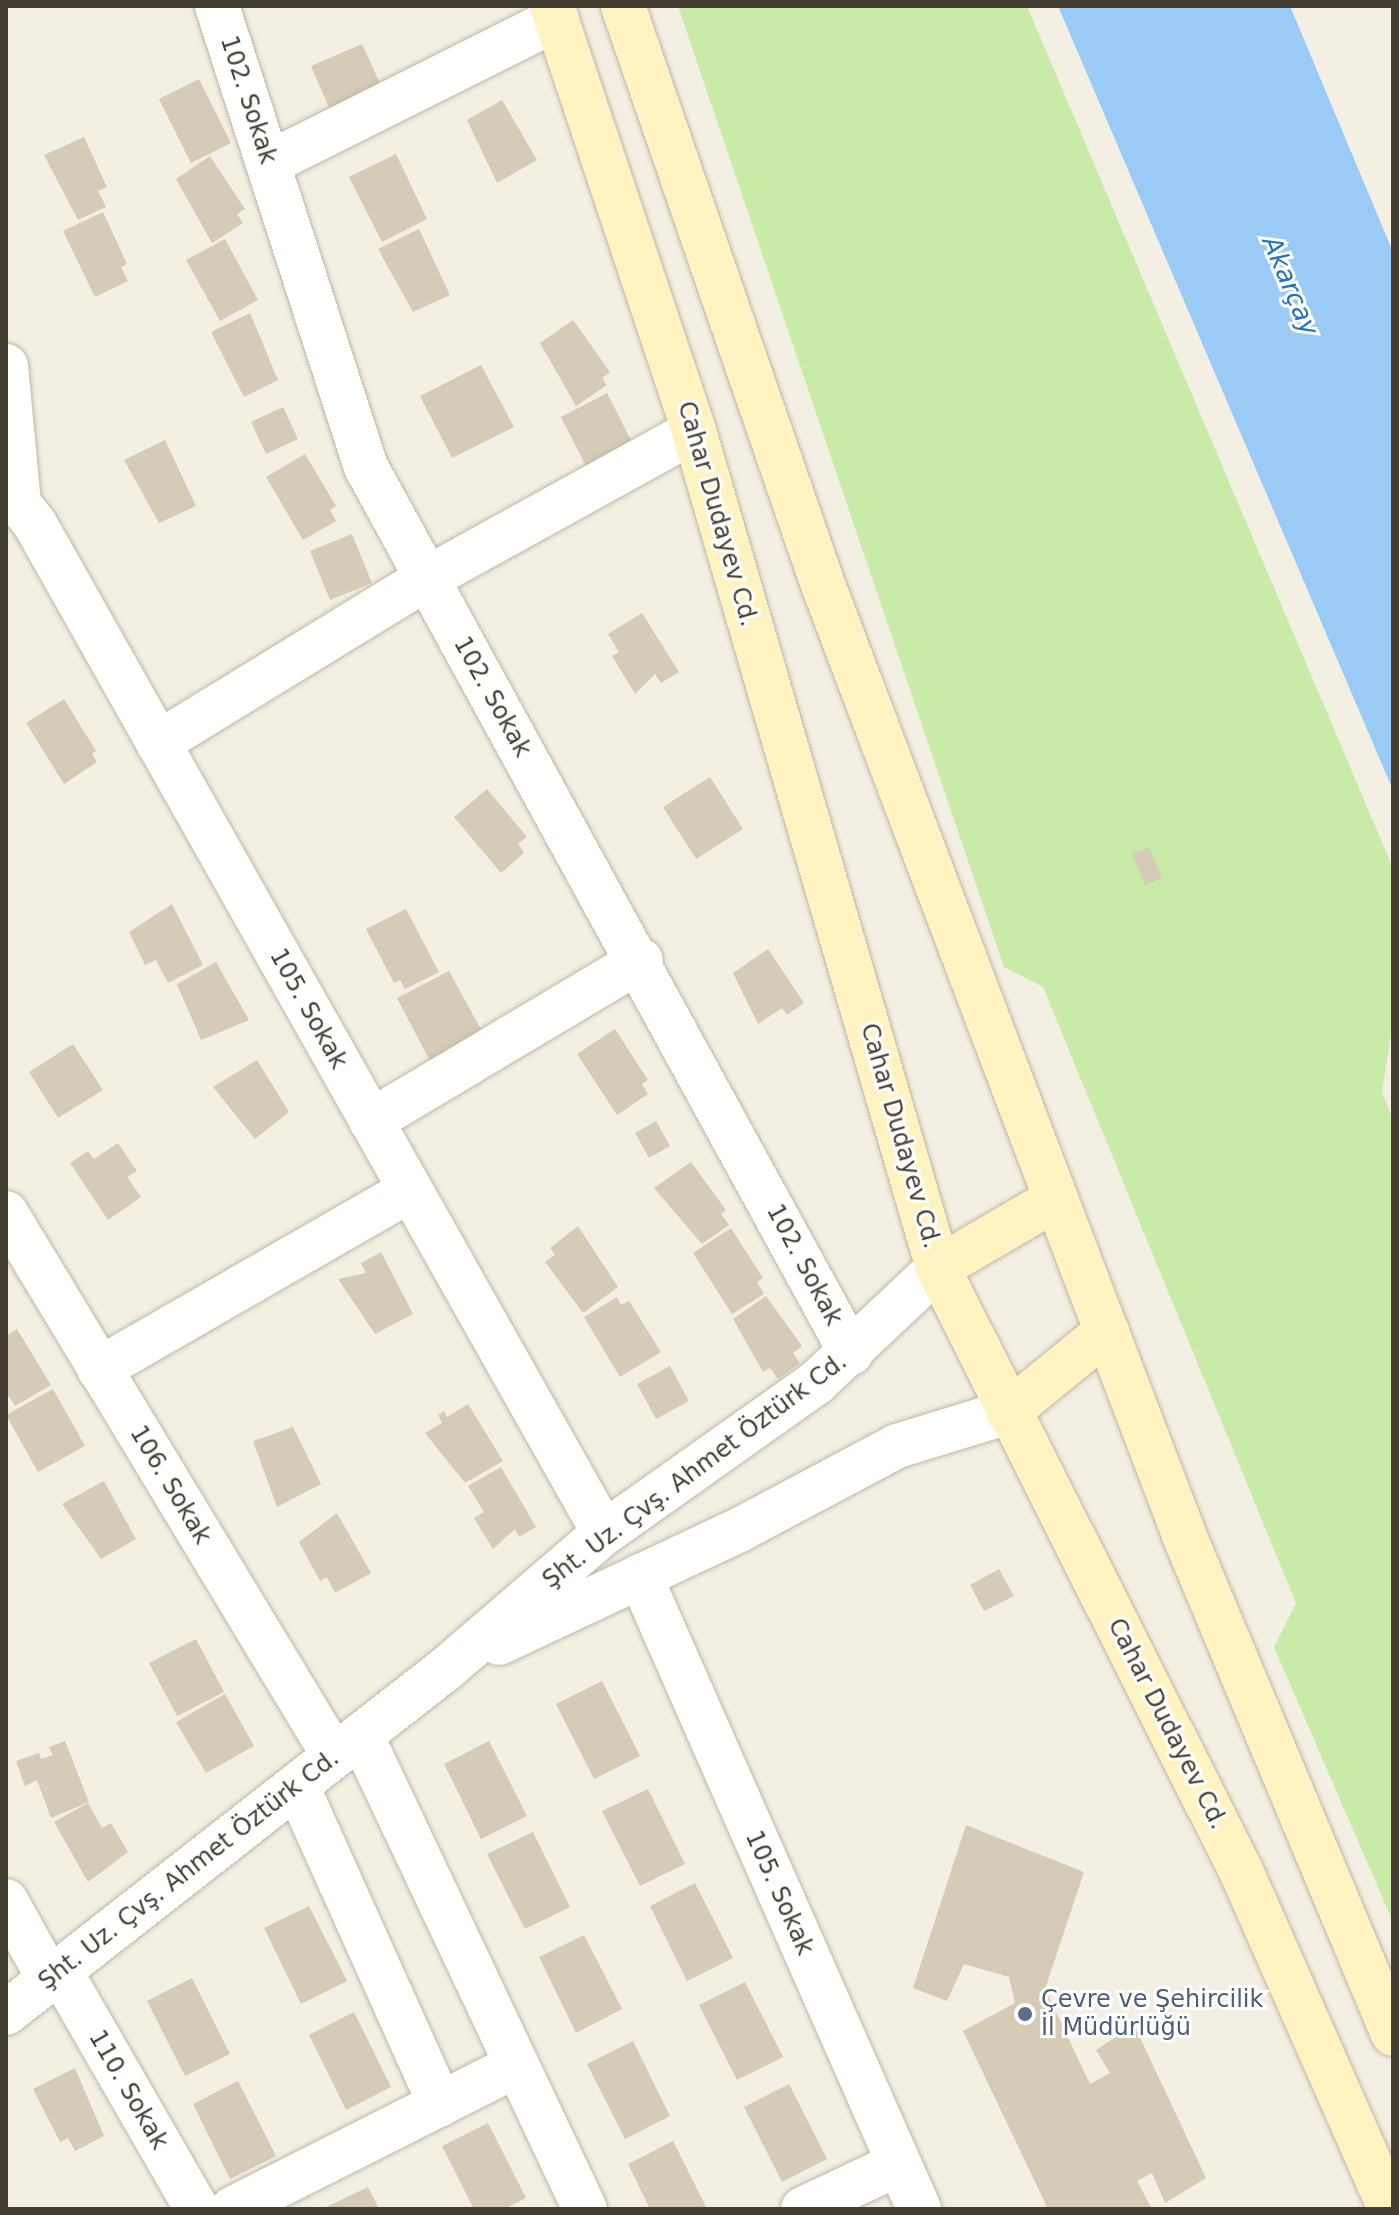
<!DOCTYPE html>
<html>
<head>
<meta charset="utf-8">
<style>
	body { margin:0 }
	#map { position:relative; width:1399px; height:2215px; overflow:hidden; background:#f3efe3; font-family:"DejaVu Sans",sans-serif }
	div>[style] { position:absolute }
	.green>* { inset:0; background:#c9eba8 }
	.water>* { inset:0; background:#99cbf6 }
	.building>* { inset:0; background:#d5cbb7 }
	.roads { filter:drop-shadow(0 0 2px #bfb7a5) drop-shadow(0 0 2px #bfb7a5) }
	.minor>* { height:44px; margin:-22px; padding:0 22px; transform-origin:22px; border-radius:22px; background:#fff }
	.tertiary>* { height:44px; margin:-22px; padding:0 22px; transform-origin:22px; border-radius:22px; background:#fff }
	.secondary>* { height:44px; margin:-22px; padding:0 22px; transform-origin:22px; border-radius:22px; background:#fff3c1 }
	.dots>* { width:22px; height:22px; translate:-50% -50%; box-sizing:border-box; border:4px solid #fff; border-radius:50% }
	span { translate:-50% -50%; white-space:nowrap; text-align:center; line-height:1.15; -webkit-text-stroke:6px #fff; paint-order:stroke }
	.street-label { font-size:24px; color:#453f33 }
	.service-label { font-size:24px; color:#4e5e75 }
	.left { translate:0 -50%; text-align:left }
	.water-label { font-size:26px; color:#2473b9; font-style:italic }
	.frame { position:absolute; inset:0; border:8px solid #453f33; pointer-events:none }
</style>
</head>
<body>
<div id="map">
	<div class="green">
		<div style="clip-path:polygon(678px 6px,1027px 6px,1393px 868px,1393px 1022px,1382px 1092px,1393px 1120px,1393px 1922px,1274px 1647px,1296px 1603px,1043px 987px,1004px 967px)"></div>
	</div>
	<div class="water">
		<div style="clip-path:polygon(1058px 6px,1290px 6px,1393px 252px,1393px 790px)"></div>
	</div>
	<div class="building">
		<div style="clip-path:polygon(362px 44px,389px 103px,337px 126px,311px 66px)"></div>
		<div style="clip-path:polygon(199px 79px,231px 143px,191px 163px,159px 99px)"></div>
		<div style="clip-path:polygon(502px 100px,537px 160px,497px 183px,467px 120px)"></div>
		<div style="clip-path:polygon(84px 137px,107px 187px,98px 191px,106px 207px,78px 220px,44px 155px)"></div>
		<div style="clip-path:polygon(396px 154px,427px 219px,382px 242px,349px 177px)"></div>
		<div style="clip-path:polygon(210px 156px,245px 209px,237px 214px,243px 223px,212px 243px,176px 179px)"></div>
		<div style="clip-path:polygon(103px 212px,127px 264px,121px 267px,128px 281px,95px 297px,63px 231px)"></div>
		<div style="clip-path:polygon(419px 229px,450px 295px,413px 312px,378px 249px)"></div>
		<div style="clip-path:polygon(225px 239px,258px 300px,220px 321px,186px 260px)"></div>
		<div style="clip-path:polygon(250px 313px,278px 380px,244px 397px,211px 332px)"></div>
		<div style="clip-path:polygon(573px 320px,610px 372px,602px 378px,607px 385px,576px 406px,540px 343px)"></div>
		<div style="clip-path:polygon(481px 365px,514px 427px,452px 458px,420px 396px)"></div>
		<div style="clip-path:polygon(607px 393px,640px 458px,594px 482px,561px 417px)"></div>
		<div style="clip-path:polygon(283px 407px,298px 439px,266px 454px,251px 422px)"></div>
		<div style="clip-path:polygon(165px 440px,196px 506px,159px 523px,124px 460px)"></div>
		<div style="clip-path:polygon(305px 454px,336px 506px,330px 510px,336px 521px,303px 540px,266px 477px)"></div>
		<div style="clip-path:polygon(352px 534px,372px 583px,330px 600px,310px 551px)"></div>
		<div style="clip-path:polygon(642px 613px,679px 672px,661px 683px,655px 674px,635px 694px,612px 656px,619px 652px,608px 634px)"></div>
		<div style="clip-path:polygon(64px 699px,96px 751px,92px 754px,97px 762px,64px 784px,26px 723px)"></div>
		<div style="clip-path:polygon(710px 777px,743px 829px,696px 859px,663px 807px)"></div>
		<div style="clip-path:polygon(487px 789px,527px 837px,518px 844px,524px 853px,501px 873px,454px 817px)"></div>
		<div style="clip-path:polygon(1149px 847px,1162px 878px,1145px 885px,1132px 854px)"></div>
		<div style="clip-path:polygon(172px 904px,203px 965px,168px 983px,156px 960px,145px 965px,129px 932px)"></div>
		<div style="clip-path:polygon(406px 909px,439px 972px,405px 989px,400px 980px,394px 983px,366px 929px)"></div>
		<div style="clip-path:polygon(768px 949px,804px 1003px,787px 1015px,782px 1008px,758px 1024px,733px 973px)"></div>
		<div style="clip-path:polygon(216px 962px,249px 1020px,201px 1040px,177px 984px)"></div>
		<div style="clip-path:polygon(449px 971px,484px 1035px,431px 1063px,397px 998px)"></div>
		<div style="clip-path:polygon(615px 1029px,648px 1080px,642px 1084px,648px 1094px,617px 1115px,577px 1054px)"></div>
		<div style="clip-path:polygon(73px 1044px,103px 1090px,58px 1118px,29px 1072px)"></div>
		<div style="clip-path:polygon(257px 1060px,289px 1112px,255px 1139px,213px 1087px)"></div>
		<div style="clip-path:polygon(656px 1121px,670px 1146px,649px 1158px,635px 1133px)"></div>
		<div style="clip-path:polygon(118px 1143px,137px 1171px,127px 1177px,141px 1197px,108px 1220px,70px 1163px,88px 1151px,94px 1159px)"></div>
		<div style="clip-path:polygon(691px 1162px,726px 1210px,721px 1214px,729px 1225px,702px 1244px,654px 1188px)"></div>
		<div style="clip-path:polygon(578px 1226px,618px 1287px,583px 1313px,545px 1262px,555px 1255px,550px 1248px)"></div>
		<div style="clip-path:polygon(731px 1228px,763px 1278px,757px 1282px,764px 1294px,732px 1314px,693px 1253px)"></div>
		<div style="clip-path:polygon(381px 1252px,413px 1314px,375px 1334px,338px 1279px,366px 1273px,361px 1263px)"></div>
		<div style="clip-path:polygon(766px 1296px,802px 1346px,793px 1353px,800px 1363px,778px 1379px,770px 1368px,763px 1372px,733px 1319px)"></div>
		<div style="clip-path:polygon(617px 1297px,621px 1305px,629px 1301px,661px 1352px,620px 1377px,584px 1317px)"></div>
		<div style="clip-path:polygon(17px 1329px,51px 1385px,15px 1406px,6px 1392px,6px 1336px)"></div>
		<div style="clip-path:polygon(670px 1366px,689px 1401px,656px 1419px,637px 1384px)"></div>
		<div style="clip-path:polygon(53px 1389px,85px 1446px,38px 1472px,6px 1415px)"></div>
		<div style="clip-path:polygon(468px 1404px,503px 1461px,465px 1483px,425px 1433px,442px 1423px,438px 1415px,444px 1411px,447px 1417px)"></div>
		<div style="clip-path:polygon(293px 1427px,321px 1484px,277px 1507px,253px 1441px)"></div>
		<div style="clip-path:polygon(501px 1467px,536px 1527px,519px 1537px,515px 1529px,493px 1549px,474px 1518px,484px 1512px,468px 1486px)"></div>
		<div style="clip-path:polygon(104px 1481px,136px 1539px,101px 1559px,62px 1504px)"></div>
		<div style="clip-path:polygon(337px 1513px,371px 1573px,335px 1593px,327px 1577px,320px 1581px,299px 1542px)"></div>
		<div style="clip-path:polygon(999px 1569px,1014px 1596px,984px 1611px,970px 1585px)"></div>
		<div style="clip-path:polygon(196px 1639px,224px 1692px,177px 1716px,149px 1663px)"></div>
		<div style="clip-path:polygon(602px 1681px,640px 1756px,594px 1779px,556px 1704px)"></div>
		<div style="clip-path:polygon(225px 1694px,254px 1746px,206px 1773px,176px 1722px)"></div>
		<div style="clip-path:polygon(65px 1741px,89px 1802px,51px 1818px,37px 1780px,25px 1786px,16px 1761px,39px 1753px,41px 1759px,53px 1755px,49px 1747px)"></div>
		<div style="clip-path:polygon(489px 1741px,527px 1816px,481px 1839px,444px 1764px)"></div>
		<div style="clip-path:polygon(648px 1789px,685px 1864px,640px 1886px,602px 1811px)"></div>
		<div style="clip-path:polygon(88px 1803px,102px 1828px,111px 1823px,128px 1852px,88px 1882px,54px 1822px)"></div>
		<div style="clip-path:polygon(966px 1825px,1084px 1872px,1045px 1989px,1090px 2084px,1110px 2073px,1096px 2050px,1134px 2025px,1206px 2178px,1165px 2203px,1152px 2173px,1137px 2181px,1152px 2209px,1048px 2209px,963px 2031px,1015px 2003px,1009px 1977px,964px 1964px,947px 2001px,913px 1988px)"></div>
		<div style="clip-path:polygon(533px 1832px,570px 1907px,525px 1929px,487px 1854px)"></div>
		<div style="clip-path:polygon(695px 1883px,733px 1958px,687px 1981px,650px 1906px)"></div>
		<div style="clip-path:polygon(309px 1906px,347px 1981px,301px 2004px,264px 1928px)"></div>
		<div style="clip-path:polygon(584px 1935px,622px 2009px,576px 2033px,539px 1957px)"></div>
		<div style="clip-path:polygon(192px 1978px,230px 2054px,185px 2076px,147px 2001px)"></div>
		<div style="clip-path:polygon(745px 1982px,783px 2057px,737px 2080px,699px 2005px)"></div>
		<div style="clip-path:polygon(354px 2012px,391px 2087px,346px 2110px,309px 2035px)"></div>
		<div style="clip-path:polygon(633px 2041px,670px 2116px,625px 2139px,587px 2064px)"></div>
		<div style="clip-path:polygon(75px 2068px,104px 2136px,75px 2151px,68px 2138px,60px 2142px,33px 2089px)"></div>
		<div style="clip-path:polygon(238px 2081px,276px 2156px,230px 2179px,193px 2104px)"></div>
		<div style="clip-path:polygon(789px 2084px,827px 2159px,782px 2182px,744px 2107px)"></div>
		<div style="clip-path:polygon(488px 2123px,526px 2198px,504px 2209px,474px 2209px,442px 2146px)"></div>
		<div style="clip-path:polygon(673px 2141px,707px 2209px,650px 2209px,628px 2164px)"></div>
		<div style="clip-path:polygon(368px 2187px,379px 2209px,322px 2209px)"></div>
	</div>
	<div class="roads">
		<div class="minor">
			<div style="left:217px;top:6px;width:484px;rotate:72.1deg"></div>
			<div style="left:366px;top:467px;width:1010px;rotate:61.3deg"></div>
			<div style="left:269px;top:163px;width:322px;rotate:-26.6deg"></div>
			<div style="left:6px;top:366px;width:139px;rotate:84.6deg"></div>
			<div style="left:6px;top:488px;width:46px;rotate:51.1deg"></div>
			<div style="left:35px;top:524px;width:1158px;rotate:60.58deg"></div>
			<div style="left:158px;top:743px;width:314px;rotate:-31.5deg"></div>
			<div style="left:426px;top:579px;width:306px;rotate:-28.9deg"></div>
			<div style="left:371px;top:1121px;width:314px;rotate:-30.8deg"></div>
			<div style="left:6px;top:1213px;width:634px;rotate:58.87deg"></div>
			<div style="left:99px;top:1369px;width:359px;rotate:-29.9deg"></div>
			<div style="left:640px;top:1576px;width:692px;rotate:66.21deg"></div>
			<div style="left:361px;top:1735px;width:524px;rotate:64.71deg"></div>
			<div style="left:297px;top:1786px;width:349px;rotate:65.8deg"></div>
			<div style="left:6px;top:1901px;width:89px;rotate:61.1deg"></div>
			<div style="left:60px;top:1971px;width:275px;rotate:60.1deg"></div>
			<div style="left:232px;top:2209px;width:319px;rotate:-26.8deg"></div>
			<div style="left:803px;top:2209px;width:105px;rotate:-25.3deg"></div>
		</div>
		<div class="tertiary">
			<div style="left:499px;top:1643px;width:268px;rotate:-25.2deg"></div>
			<div style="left:741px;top:1529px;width:177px;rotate:-28deg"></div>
			<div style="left:897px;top:1446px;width:116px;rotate:-17deg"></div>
			<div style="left:6px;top:2013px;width:560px;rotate:-38.04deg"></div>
			<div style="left:447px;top:1668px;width:207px;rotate:-40.7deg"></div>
			<div style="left:604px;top:1533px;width:260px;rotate:-35.3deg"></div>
			<div style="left:816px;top:1383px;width:168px;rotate:-43.3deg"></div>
		</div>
		<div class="secondary">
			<div style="left:552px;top:6px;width:448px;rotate:71.5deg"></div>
			<div style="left:694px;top:431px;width:872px;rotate:73.75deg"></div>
			<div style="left:938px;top:1268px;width:677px;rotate:63.32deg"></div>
			<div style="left:1242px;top:1873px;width:367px;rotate:66.2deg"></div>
			<div style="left:623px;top:6px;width:609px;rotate:70.94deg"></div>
			<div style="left:822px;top:582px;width:660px;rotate:69.23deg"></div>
			<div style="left:1056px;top:1199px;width:360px;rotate:69.1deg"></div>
			<div style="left:1184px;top:1535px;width:541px;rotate:67.27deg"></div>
			<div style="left:938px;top:1268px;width:137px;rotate:-30.3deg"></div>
			<div style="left:1008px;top:1412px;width:128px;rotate:-39.3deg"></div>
		</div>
	</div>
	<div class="dots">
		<div style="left:1025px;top:2014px;background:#5c6f8a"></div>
	</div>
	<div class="street-label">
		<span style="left:248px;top:100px;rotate:72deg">102. Sokak</span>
		<span style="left:717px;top:514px;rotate:74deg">Cahar Dudayev Cd.</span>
		<span style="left:492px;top:697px;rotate:61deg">102. Sokak</span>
		<span style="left:308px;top:1009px;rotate:61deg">105. Sokak</span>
		<span style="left:900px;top:1136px;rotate:74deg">Cahar Dudayev Cd.</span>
		<span style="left:804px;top:1265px;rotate:62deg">102. Sokak</span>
		<span style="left:695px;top:1471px;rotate:-37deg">Şht. Uz. Çvş. Ahmet Öztürk Cd.</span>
		<span style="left:170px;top:1485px;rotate:59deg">106. Sokak</span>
		<span style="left:1167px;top:1724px;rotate:63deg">Cahar Dudayev Cd.</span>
		<span style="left:189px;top:1870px;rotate:-38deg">Şht. Uz. Çvş. Ahmet Öztürk Cd.</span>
		<span style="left:779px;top:1893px;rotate:66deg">105. Sokak</span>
		<span style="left:128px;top:2090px;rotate:60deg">110. Sokak</span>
	</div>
	<div class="service-label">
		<span class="left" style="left:1041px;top:2014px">Çevre ve Şehircilik<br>İl Müdürlüğü</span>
	</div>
	<div class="water-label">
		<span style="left:1290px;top:286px;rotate:67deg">Akarçay</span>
	</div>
	<div class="frame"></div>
</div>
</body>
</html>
